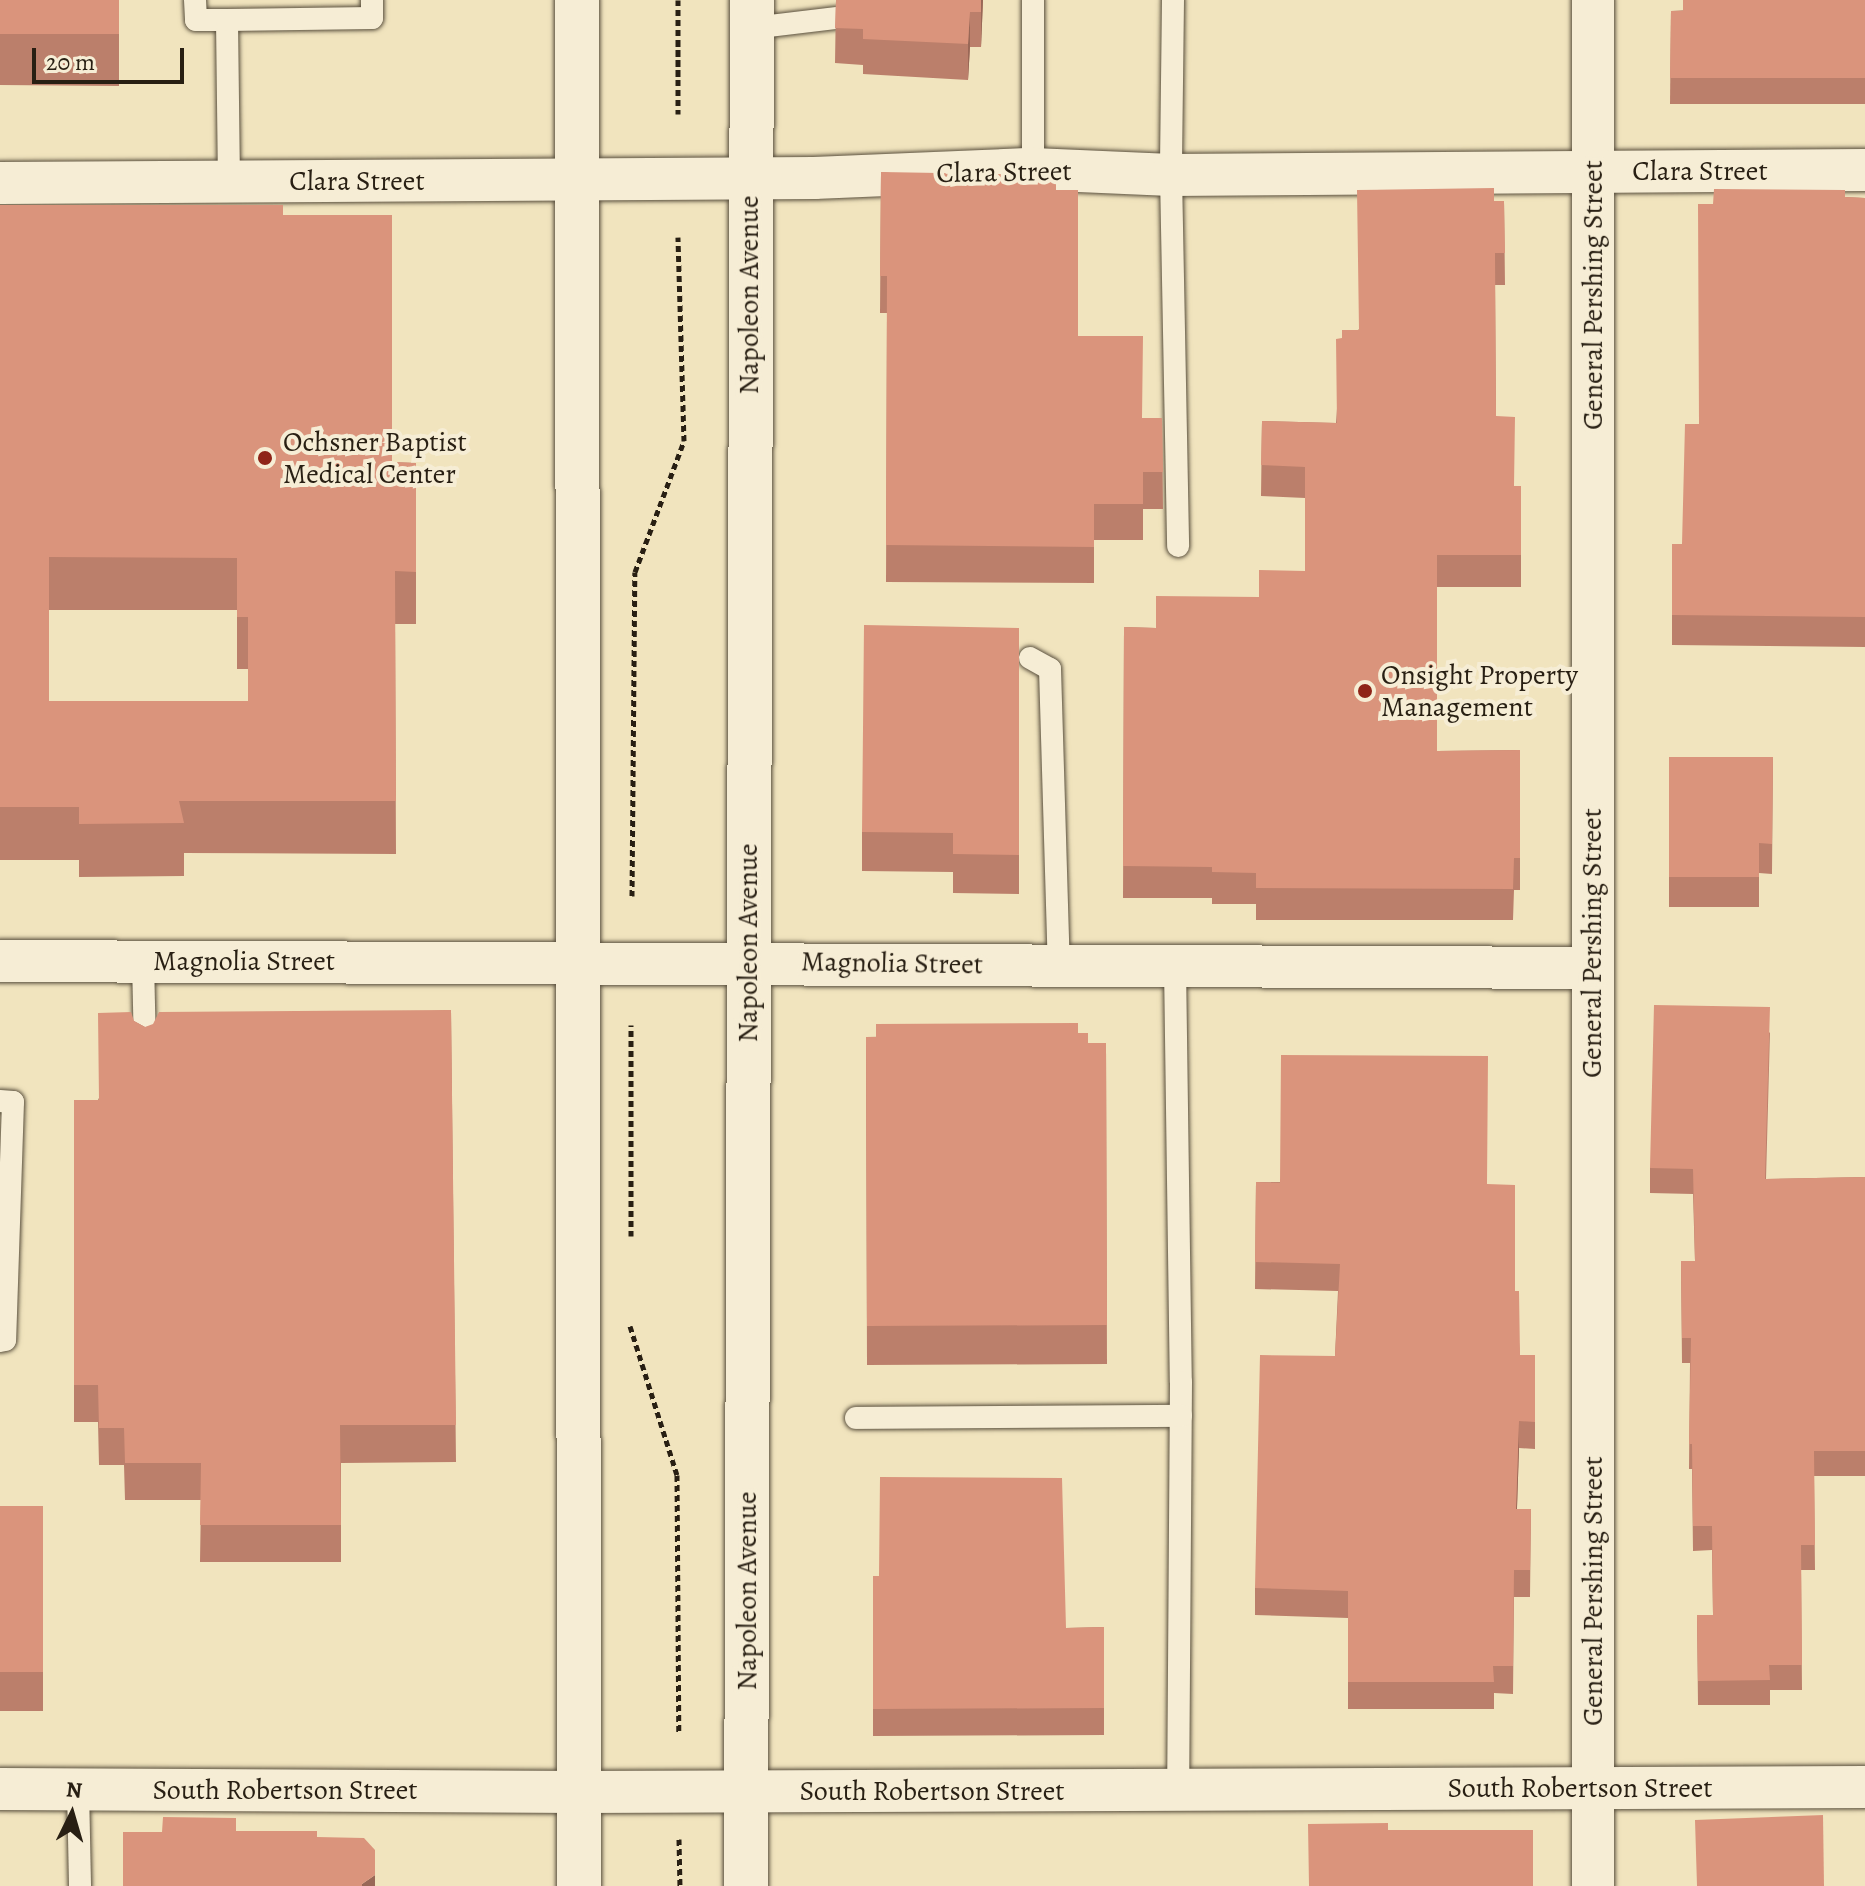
<!DOCTYPE html>
<html>
<head>
<meta charset="utf-8">
<style>
	body { margin:0 }
	#map { position:relative; width:1865px; height:1886px; overflow:hidden; background:#f1e4be; font-family:Alegreya,serif }
	div>[style] { position:absolute }
	.path>* { height:5px; margin-top:-2.5px; transform-origin:0; background:repeating-linear-gradient(90deg,#281f13 0 6px,transparent 0 10px) }
	.roads { filter:drop-shadow(0 0 2px #5a503e) drop-shadow(0 0 2px #5a503e) }
	.service>* { height:22px; margin:-11px; padding:0 11px; transform-origin:11px; border-radius:11px; background:#f6edd5 }
	.minor>* { height:42px; margin:-21px; padding:0 21px; transform-origin:21px; border-radius:21px; background:#f6edd5 }
	.secondary>* { height:44px; margin:-22px; padding:0 22px; transform-origin:22px; border-radius:22px; background:#f6edd5 }
	.wall>* { inset:0; background:#bb7f6b }
	.shaded-wall>* { inset:0; background:#996857 }
	.building>* { inset:0; background:#da947c }
	.dots>* { width:22px; height:22px; translate:-50% -50%; box-sizing:border-box; border:4px solid #f6edd5; border-radius:50% }
	span { translate:-50% -50%; white-space:nowrap; text-align:center; line-height:1.15; -webkit-text-stroke:8px #f6edd5; paint-order:stroke }
	.street-label { font-size:28px; color:#281f13 }
	.poi-label { font-size:28px; color:#281f13 }
	.left { translate:0 -50%; text-align:left }
	.north { position:absolute; left:32px; top:1774px; width:80px; height:80px; -webkit-text-stroke:6px #f6edd5; paint-order:stroke; rotate:5deg; font-size:22px; font-weight:700; line-height:32px; text-align:center; color:#281f13 }
	.north::after { content:''; display:block; margin:auto; width:28px; height:36px; background:#281f13; clip-path:polygon(50% 0,100% 100%,50% 72%,0 100%) }
	.scale { position:absolute; left:32px; top:48px; width:152px; height:36px; box-sizing:border-box; border:4px solid #281f13; border-top:0; padding-left:10px; font-size:24px; line-height:28px; white-space:nowrap; color:#281f13; -webkit-text-stroke:6px #f6edd5; paint-order:stroke }
</style>
</head>
<body>
<div id="map">
	<div class="path">
		<div style="left:678px;top:0;width:114px;rotate:90deg"></div>
		<div style="left:632px;top:896px;width:324px;rotate:-89.5deg"></div>
		<div style="left:635px;top:572px;width:140px;rotate:-69.5deg"></div>
		<div style="left:684px;top:441px;width:204px;rotate:-91.7deg"></div>
		<div style="left:631px;top:1236px;width:211px;rotate:-90deg"></div>
		<div style="left:630px;top:1326px;width:156px;rotate:72.5deg"></div>
		<div style="left:677px;top:1475px;width:259px;rotate:89.6deg"></div>
		<div style="left:679px;top:1839px;width:47px;rotate:88.8deg"></div>
	</div>
	<div class="roads">
		<div class="service">
			<div style="left:195px;top:0;width:20px;rotate:87deg"></div>
			<div style="left:196px;top:20px;width:31px"></div>
			<div style="left:227px;top:20px;width:161px;rotate:89.3deg"></div>
			<div style="left:1173px;top:0;width:175px;rotate:90.7deg"></div>
			<div style="left:1171px;top:175px;width:371px;rotate:88.9deg"></div>
			<div style="left:227px;top:20px;width:145px;rotate:-0.8deg"></div>
			<div style="left:372px;top:18px;width:18px;rotate:-90deg"></div>
			<div style="left:752px;top:28px;width:85px;rotate:-6.8deg"></div>
			<div style="left:1033px;top:169px;width:169px;rotate:-90deg"></div>
			<div style="left:1030px;top:658px;width:23px;rotate:29deg"></div>
			<div style="left:1050px;top:669px;width:296px;rotate:88.3deg"></div>
			<div style="left:143px;top:961px;width:89px;rotate:88.7deg"></div>
			<div style="left:1175px;top:965px;width:417px;rotate:89.2deg"></div>
			<div style="left:1181px;top:1382px;width:408px;rotate:90.4deg"></div>
			<div style="left:0;top:1101px;width:13px;rotate:4deg"></div>
			<div style="left:13px;top:1102px;width:238px;rotate:91.9deg"></div>
			<div style="left:5px;top:1340px;width:5px;rotate:169deg"></div>
			<div style="left:856px;top:1418px;width:325px;rotate:-0.4deg"></div>
			<div style="left:78px;top:1789px;width:97px;rotate:88.8deg"></div>
		</div>
		<div class="minor">
			<div style="left:1593px;top:0;width:1886px;rotate:90deg"></div>
			<div style="left:0;top:183px;width:814px;rotate:-0.35deg"></div>
			<div style="left:814px;top:178px;width:219px;rotate:-2.4deg"></div>
			<div style="left:1033px;top:169px;width:138px;rotate:2.5deg"></div>
			<div style="left:1171px;top:175px;width:694px;rotate:-0.41deg"></div>
			<div style="left:0;top:961px;width:1592px;rotate:0.25deg"></div>
			<div style="left:0;top:1789px;width:579px;rotate:0.3deg"></div>
			<div style="left:579px;top:1792px;width:1286px;rotate:-0.22deg"></div>
		</div>
		<div class="secondary">
			<div style="left:577px;top:0;width:1886px;rotate:89.94deg"></div>
			<div style="left:746px;top:1886px;width:1886px;rotate:-89.82deg"></div>
		</div>
	</div>
	<div class="wall">
		<div style="clip-path:polygon(0 0,119px 0,119px 86px,0 85px)"></div>
		<div style="clip-path:polygon(836px 0,983px 0,981px 47px,970px 47px,968px 80px,863px 74px,863px 65px,835px 63px)"></div>
		<div style="clip-path:polygon(1865px 0,1865px 104px,1670px 104px,1671px 11px)"></div>
		<div style="clip-path:polygon(881px 172px,1056px 190px,1078px 336px,1142px 418px,1162px 418px,1163px 509px,1143px 509px,1143px 540px,1094px 540px,1094px 583px,886px 582px,887px 313px,880px 313px)"></div>
		<div style="clip-path:polygon(1845px 197px,1865px 198px,1865px 647px,1672px 645px,1672px 544px,1682px 544px)"></div>
		<div style="clip-path:polygon(1494px 201px,1504px 201px,1505px 285px,1495px 285px,1496px 416px,1514px 486px,1521px 486px,1521px 587px,1437px 587px,1437px 751px,1520px 750px,1520px 890px,1514px 890px,1513px 920px,1256px 920px,1256px 904px,1212px 904px,1212px 898px,1123px 898px,1124px 627px,1156px 628px,1259px 597px,1305px 571px,1305px 498px,1261px 496px,1262px 421px,1336px 423px,1342px 338px,1358px 330px)"></div>
		<div style="clip-path:polygon(evenodd,0 205px,283px 215px,392px 462px,416px 463px,416px 624px,395px 624px,396px 854px,184px 853px,184px 876px,79px 877px,79px 860px,0 860px,0 205px,49px 610px,237px 610px,237px 669px,248px 669px,248px 701px,49px 701px,49px 610px)"></div>
		<div style="clip-path:polygon(1019px 628px,1019px 894px,953px 893px,953px 872px,862px 871px,862px 832px)"></div>
		<div style="clip-path:polygon(1669px 757px,1773px 757px,1772px 874px,1759px 873px,1759px 907px,1669px 907px)"></div>
		<div style="clip-path:polygon(451px 1010px,456px 1462px,341px 1463px,341px 1562px,200px 1562px,201px 1500px,125px 1500px,124px 1465px,99px 1465px,98px 1422px,74px 1422px,74px 1100px,98px 1100px,134px 1021px,145px 1027px)"></div>
		<div style="clip-path:polygon(1770px 1032px,1766px 1179px,1865px 1177px,1865px 1476px,1814px 1476px,1815px 1570px,1801px 1570px,1802px 1690px,1770px 1690px,1770px 1705px,1698px 1705px,1697px 1615px,1713px 1615px,1712px 1550px,1693px 1551px,1692px 1469px,1689px 1469px,1690px 1363px,1682px 1363px,1681px 1261px,1695px 1261px,1693px 1194px,1650px 1193px,1650px 1168px)"></div>
		<div style="clip-path:polygon(1078px 1033px,1088px 1043px,1106px 1043px,1107px 1364px,867px 1365px,866px 1037px)"></div>
		<div style="clip-path:polygon(1256px 1182px,1487px 1184px,1515px 1291px,1520px 1355px,1535px 1355px,1535px 1449px,1519px 1448px,1517px 1509px,1531px 1509px,1530px 1597px,1514px 1597px,1513px 1694px,1494px 1693px,1494px 1709px,1348px 1709px,1348px 1618px,1255px 1615px,1255px 1588px,1335px 1356px,1338px 1291px,1255px 1289px)"></div>
		<div style="clip-path:polygon(0 1506px,43px 1506px,43px 1711px,0 1711px)"></div>
		<div style="clip-path:polygon(873px 1576px,1066px 1628px,1104px 1627px,1104px 1735px,873px 1736px)"></div>
	</div>
	<div class="shaded-wall">
		<div style="clip-path:polygon(981px 0,983px 0,981px 47px)"></div>
		<div style="clip-path:polygon(970px 12px,970px 47px,968px 80px,968px 44px)"></div>
		<div style="clip-path:polygon(1519px 1421px,1519px 1448px,1516px 1536px,1516px 1509px)"></div>
		<div style="clip-path:polygon(375px 1875px,375px 1886px,362px 1886px,362px 1884px)"></div>
	</div>
	<div class="building">
		<div style="clip-path:polygon(0 0,119px 0,119px 34px,0 34px)"></div>
		<div style="clip-path:polygon(836px 0,981px 0,981px 12px,970px 12px,968px 44px,863px 39px,863px 29px,835px 28px)"></div>
		<div style="clip-path:polygon(1683px 0,1865px 0,1865px 78px,1670px 78px,1671px 11px,1683px 11px)"></div>
		<div style="clip-path:polygon(881px 172px,1056px 175px,1056px 190px,1078px 190px,1078px 336px,1143px 336px,1142px 418px,1162px 418px,1163px 472px,1143px 472px,1143px 504px,1094px 504px,1094px 547px,886px 545px,887px 276px,880px 276px)"></div>
		<div style="clip-path:polygon(1494px 188px,1494px 201px,1504px 201px,1505px 253px,1495px 253px,1496px 416px,1515px 417px,1514px 486px,1521px 486px,1521px 555px,1437px 555px,1437px 751px,1520px 750px,1520px 858px,1514px 858px,1513px 889px,1256px 888px,1256px 873px,1212px 872px,1212px 867px,1123px 866px,1124px 627px,1156px 628px,1156px 596px,1259px 597px,1259px 570px,1305px 571px,1305px 467px,1261px 465px,1262px 421px,1337px 423px,1336px 339px,1342px 338px,1342px 330px,1359px 330px,1357px 190px)"></div>
		<div style="clip-path:polygon(1714px 189px,1845px 190px,1845px 197px,1865px 198px,1865px 617px,1672px 615px,1672px 544px,1682px 544px,1685px 424px,1699px 424px,1698px 204px,1713px 204px)"></div>
		<div style="clip-path:polygon(evenodd,0 205px,283px 205px,283px 215px,392px 215px,392px 462px,416px 463px,416px 572px,395px 571px,396px 801px,179px 801px,184px 823px,79px 824px,79px 807px,0 807px,0 205px,49px 557px,237px 558px,237px 617px,248px 617px,248px 701px,49px 701px,49px 557px)"></div>
		<div style="clip-path:polygon(864px 625px,1019px 628px,1019px 855px,953px 854px,953px 833px,862px 832px)"></div>
		<div style="clip-path:polygon(1669px 757px,1773px 757px,1772px 844px,1759px 843px,1759px 877px,1669px 877px)"></div>
		<div style="clip-path:polygon(1654px 1005px,1770px 1007px,1765px 1179px,1865px 1177px,1865px 1451px,1814px 1451px,1815px 1545px,1801px 1545px,1802px 1665px,1769px 1665px,1770px 1680px,1698px 1681px,1697px 1615px,1713px 1615px,1712px 1526px,1693px 1526px,1692px 1444px,1689px 1444px,1691px 1338px,1682px 1338px,1681px 1261px,1695px 1261px,1693px 1169px,1650px 1168px)"></div>
		<div style="clip-path:polygon(451px 1010px,456px 1425px,340px 1425px,341px 1525px,200px 1525px,201px 1463px,125px 1463px,124px 1428px,99px 1428px,98px 1385px,74px 1385px,74px 1100px,99px 1100px,98px 1013px,131px 1012px,134px 1021px,145px 1027px,153px 1024px,159px 1012px)"></div>
		<div style="clip-path:polygon(1078px 1023px,1078px 1033px,1088px 1033px,1088px 1043px,1106px 1043px,1107px 1325px,867px 1326px,866px 1037px,876px 1037px,876px 1024px)"></div>
		<div style="clip-path:polygon(1281px 1055px,1488px 1056px,1487px 1184px,1515px 1185px,1515px 1291px,1519px 1291px,1520px 1355px,1535px 1355px,1535px 1422px,1519px 1421px,1516px 1509px,1531px 1509px,1530px 1570px,1514px 1570px,1513px 1666px,1493px 1666px,1494px 1682px,1348px 1682px,1348px 1591px,1255px 1588px,1260px 1355px,1335px 1356px,1340px 1264px,1255px 1262px,1256px 1182px,1280px 1183px)"></div>
		<div style="clip-path:polygon(880px 1477px,1062px 1478px,1066px 1628px,1104px 1627px,1104px 1708px,873px 1709px,873px 1576px,879px 1576px)"></div>
		<div style="clip-path:polygon(0 1506px,43px 1506px,43px 1672px,0 1672px)"></div>
		<div style="clip-path:polygon(1823px 1815px,1824px 1886px,1697px 1886px,1695px 1820px)"></div>
		<div style="clip-path:polygon(163px 1817px,236px 1818px,236px 1831px,317px 1831px,317px 1837px,364px 1838px,375px 1850px,375px 1875px,362px 1884px,362px 1886px,123px 1886px,123px 1832px,162px 1832px)"></div>
		<div style="clip-path:polygon(1388px 1823px,1388px 1830px,1533px 1830px,1533px 1886px,1309px 1886px,1308px 1824px)"></div>
	</div>
	<div class="dots">
		<div style="left:265px;top:458px;background:#8f2418"></div>
		<div style="left:1365px;top:691px;background:#8f2418"></div>
	</div>
	<div class="street-label">
		<span style="left:1700px;top:171px">Clara Street</span>
		<span style="left:1004px;top:172px;rotate:-1deg">Clara Street</span>
		<span style="left:357px;top:181px">Clara Street</span>
		<span style="left:749px;top:295px;rotate:-90deg">Napoleon Avenue</span>
		<span style="left:1593px;top:295px;rotate:-90deg">General Pershing Street</span>
		<span style="left:748px;top:943px;rotate:-90deg">Napoleon Avenue</span>
		<span style="left:1592px;top:943px;rotate:-90deg">General Pershing Street</span>
		<span style="left:244px;top:961px">Magnolia Street</span>
		<span style="left:892px;top:963px;rotate:1deg">Magnolia Street</span>
		<span style="left:747px;top:1591px;rotate:-90deg">Napoleon Avenue</span>
		<span style="left:1593px;top:1591px;rotate:-90deg">General Pershing Street</span>
		<span style="left:1580px;top:1788px">South Robertson Street</span>
		<span style="left:285px;top:1790px">South Robertson Street</span>
		<span style="left:932px;top:1791px">South Robertson Street</span>
	</div>
	<div class="poi-label">
		<span class="left" style="left:283px;top:458px">Ochsner Baptist<br>Medical Center</span>
		<span class="left" style="left:1381px;top:691px">Onsight Property<br>Management</span>
	</div>
	<div class="north">N</div>
	<div class="scale">20 m</div>
</div>
</body>
</html>
